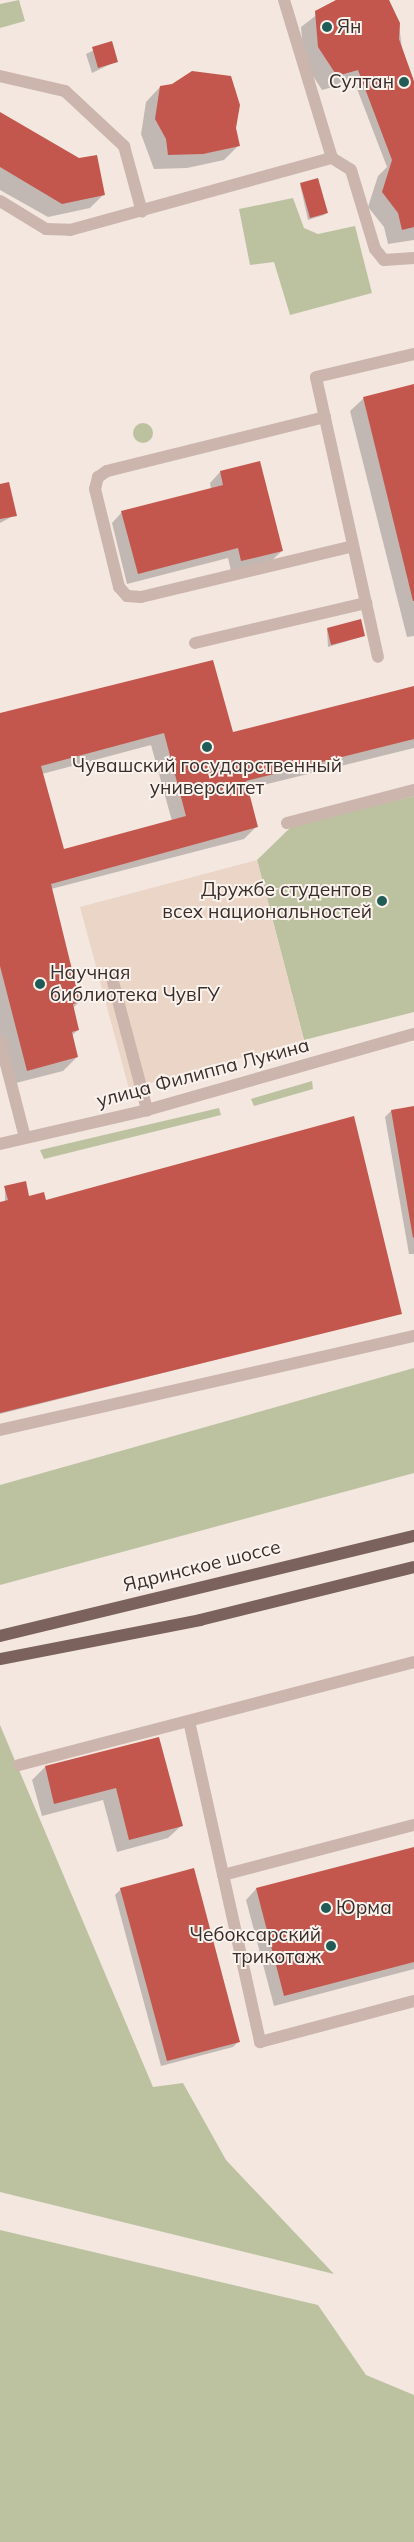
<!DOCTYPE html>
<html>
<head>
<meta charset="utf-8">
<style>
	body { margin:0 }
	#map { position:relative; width:414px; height:2542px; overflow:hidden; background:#f3e7e0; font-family:Mulish,sans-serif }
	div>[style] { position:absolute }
	.green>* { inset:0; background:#bcc2a0 }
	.round { border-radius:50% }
	.plaza>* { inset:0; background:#ead5c7 }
	.shadow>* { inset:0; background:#0003 }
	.building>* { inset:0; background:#c4574d }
	.minor>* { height:12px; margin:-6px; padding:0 6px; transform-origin:6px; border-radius:6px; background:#cbb5ac }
	.major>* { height:12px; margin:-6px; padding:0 6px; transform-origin:6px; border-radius:6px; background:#7b625c }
	.dots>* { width:14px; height:14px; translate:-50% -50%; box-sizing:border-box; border:2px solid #faf2ed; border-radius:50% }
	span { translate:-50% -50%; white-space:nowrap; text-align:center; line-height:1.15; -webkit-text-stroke:4px #faf2ed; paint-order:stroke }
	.poi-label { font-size:19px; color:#392d2a }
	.left { translate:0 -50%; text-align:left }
	.right { translate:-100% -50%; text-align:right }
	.street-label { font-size:19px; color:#392d2a }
</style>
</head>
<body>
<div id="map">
	<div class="green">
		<div style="clip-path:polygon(19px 0,25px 21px,0 28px,0 4px)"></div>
		<div style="clip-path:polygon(293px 198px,304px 228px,318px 234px,355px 226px,372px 293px,290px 315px,274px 262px,250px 265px,239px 209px)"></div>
		<div class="round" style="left:133px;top:423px;width:20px;height:20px"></div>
		<div style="clip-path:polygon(414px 796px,414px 1012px,304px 1040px,257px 860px,292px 826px)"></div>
		<div style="clip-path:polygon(312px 1081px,313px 1089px,254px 1106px,251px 1099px)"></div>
		<div style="clip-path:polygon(219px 1108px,221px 1115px,44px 1159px,40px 1150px)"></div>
		<div style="clip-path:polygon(414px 1368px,414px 1473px,0 1585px,0 1485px)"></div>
		<div style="clip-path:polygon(0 1725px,153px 2087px,183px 2083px,226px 2160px,334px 2274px,0 2192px)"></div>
		<div style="clip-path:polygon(0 2230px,318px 2305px,366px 2375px,414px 2395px,414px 2542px,0 2542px)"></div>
	</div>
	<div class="plaza">
		<div style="clip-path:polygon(257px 860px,304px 1040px,129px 1089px,80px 907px)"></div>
	</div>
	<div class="shadow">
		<div style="clip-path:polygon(336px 0,389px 0,399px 24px,403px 57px,414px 84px,414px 240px,388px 244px,384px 227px,368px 207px,378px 176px,387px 167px,354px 81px,322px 90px,304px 62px,301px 27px)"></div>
		<div style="clip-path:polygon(111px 42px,117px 61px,92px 73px,86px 54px)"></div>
		<div style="clip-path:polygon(173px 85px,235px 128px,239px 145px,224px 160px,187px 168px,154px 169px,141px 134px,146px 102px,160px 87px)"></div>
		<div style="clip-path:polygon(0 114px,104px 194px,90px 208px,48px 217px,0 190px)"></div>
		<div style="clip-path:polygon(300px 184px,327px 212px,324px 215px,308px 220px)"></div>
		<div style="clip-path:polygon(414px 385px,414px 636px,407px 637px,350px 411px,363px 399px)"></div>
		<div style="clip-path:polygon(259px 462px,282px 551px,271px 561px,231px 571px,228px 558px,127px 584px,112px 523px,122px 512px,211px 489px,210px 483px,220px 472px)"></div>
		<div style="clip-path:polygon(0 485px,15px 515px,0 523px)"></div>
		<div style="clip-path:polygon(327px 629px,364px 636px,328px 647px)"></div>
		<div style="clip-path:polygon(evenodd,414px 688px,414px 748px,247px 789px,257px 826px,244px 839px,51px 889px,79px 1002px,73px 1008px,78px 1030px,71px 1036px,77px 1057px,63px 1071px,12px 1084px,0 1035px,0 714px,232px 734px,414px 688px,151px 745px,172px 821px,63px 850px,42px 774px,151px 745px)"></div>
		<div style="clip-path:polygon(414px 1107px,414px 1254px,409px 1254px,385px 1117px,391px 1111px)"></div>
		<div style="clip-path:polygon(5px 1188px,28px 1197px,401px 1313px,0 1414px,0 1203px,5px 1202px)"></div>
		<div style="clip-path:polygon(158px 1738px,181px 1826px,168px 1838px,117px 1852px,103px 1800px,42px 1816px,32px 1780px,45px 1767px)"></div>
		<div style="clip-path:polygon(414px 1848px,414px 1969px,274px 2006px,246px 1900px,256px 1889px)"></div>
		<div style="clip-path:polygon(121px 1889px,239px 2041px,233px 2047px,161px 2066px,115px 1895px)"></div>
	</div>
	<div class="building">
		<div style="clip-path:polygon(336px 0,389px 0,400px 23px,399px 39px,414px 81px,414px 227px,402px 230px,398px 213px,382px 192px,392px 160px,358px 70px,337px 76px,318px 47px,315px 11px)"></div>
		<div style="clip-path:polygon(112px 41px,118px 62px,98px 68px,92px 47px)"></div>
		<div style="clip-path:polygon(192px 71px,231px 76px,240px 105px,236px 128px,240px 146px,203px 154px,168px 155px,166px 139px,155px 119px,160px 86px,172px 84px)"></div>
		<div style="clip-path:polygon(0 112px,79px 158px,97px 155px,105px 195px,62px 204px,0 167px)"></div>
		<div style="clip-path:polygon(318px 178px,328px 213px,310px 218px,300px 183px)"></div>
		<div style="clip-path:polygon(414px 384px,414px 601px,413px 601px,363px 397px)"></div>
		<div style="clip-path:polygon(260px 461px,283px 551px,241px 561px,238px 548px,138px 574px,121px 511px,223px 485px,220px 471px)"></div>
		<div style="clip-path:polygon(9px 482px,17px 516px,0 519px,0 484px)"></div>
		<div style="clip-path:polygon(361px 619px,365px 636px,331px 645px,327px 628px)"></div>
		<div style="clip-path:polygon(evenodd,213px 660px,233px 732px,414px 686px,414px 739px,246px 781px,258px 827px,51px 884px,80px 1002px,73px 1004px,79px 1030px,72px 1032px,78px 1057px,27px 1071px,0 966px,0 713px,213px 660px,164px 733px,186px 816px,64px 849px,41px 766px,164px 733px)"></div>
		<div style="clip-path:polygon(414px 1106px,414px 1237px,413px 1238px,391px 1110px)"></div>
		<div style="clip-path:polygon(354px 1116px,402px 1314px,0 1413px,0 1202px,8px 1200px,4px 1186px,26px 1181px,29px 1196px,44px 1192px,46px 1200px)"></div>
		<div style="clip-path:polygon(159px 1737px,183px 1826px,129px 1840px,116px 1788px,54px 1804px,45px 1766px)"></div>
		<div style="clip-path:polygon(414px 1847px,414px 1962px,284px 1996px,256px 1888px)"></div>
		<div style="clip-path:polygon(194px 1868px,240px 2042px,167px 2061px,120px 1888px)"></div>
	</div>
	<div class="minor">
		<div style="left:284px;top:0;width:165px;rotate:73.1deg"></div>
		<div style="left:332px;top:158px;width:22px;rotate:32deg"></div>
		<div style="left:351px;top:170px;width:83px;rotate:73.1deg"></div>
		<div style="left:375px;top:249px;width:14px;rotate:51deg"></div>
		<div style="left:384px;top:260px;width:30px;rotate:-4deg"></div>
		<div style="left:0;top:76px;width:67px;rotate:13deg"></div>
		<div style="left:65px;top:91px;width:81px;rotate:43deg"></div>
		<div style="left:124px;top:146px;width:68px;rotate:74.7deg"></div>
		<div style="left:0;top:201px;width:54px;rotate:31.3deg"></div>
		<div style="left:46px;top:229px;width:24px;rotate:2deg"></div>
		<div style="left:70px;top:230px;width:272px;rotate:-15.4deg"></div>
		<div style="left:325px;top:417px;width:225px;rotate:166.1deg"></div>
		<div style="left:107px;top:471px;width:11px;rotate:146deg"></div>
		<div style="left:98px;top:477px;width:12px;rotate:104deg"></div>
		<div style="left:95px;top:489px;width:101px;rotate:76.2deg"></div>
		<div style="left:119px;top:587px;width:12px;rotate:48deg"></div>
		<div style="left:127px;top:596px;width:14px;rotate:4deg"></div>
		<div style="left:141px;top:597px;width:218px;rotate:-13.5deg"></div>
		<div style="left:366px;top:603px;width:55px;rotate:77.5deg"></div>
		<div style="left:195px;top:643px;width:176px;rotate:-13.2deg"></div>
		<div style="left:366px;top:603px;width:231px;rotate:-102.5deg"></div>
		<div style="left:316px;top:377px;width:101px;rotate:-13.2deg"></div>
		<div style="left:287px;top:823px;width:131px;rotate:-14.6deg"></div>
		<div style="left:112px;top:978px;width:137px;rotate:75.1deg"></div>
		<div style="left:0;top:1041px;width:100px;rotate:75.5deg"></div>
		<div style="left:0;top:1144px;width:151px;rotate:-13deg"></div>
		<div style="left:147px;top:1110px;width:278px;rotate:-15.9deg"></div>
		<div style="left:0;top:1430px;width:425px;rotate:-12.8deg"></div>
		<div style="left:189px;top:1721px;width:329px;rotate:77.5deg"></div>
		<div style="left:260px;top:2042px;width:159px;rotate:-14.9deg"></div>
		<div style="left:19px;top:1765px;width:408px;rotate:-14.6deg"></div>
		<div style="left:223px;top:1875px;width:197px;rotate:-14.7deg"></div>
	</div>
	<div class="major">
		<div style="left:0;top:1636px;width:426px;rotate:-13.6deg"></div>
		<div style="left:0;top:1659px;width:204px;rotate:-11deg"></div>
		<div style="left:200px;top:1620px;width:220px;rotate:-13.9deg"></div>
	</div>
	<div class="dots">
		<div style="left:327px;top:27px;background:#205b55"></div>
		<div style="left:404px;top:82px;background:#205b55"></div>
		<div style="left:207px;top:747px;background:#205b55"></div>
		<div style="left:382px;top:901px;background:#205b55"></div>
		<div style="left:40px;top:984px;background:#205b55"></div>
		<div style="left:326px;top:1908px;background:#205b55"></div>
		<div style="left:331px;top:1946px;background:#205b55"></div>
	</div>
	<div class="poi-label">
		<span class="left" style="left:337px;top:27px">Ян</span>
		<span class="right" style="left:394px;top:82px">Султан</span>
		<span style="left:207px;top:777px">Чувашский государственный<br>университет</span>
		<span class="right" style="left:372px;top:901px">Дружбе студентов<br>всех национальностей</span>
		<span class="left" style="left:50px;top:984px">Научная<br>библиотека ЧувГУ</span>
		<span class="left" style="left:336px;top:1908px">Юрма</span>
		<span class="right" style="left:321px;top:1946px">Чебоксарский<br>трикотаж</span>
	</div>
	<div class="street-label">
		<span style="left:203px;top:1073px;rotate:-15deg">улица Филиппа Лукина</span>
		<span style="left:202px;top:1566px;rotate:-14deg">Ядринское шоссе</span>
	</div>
</div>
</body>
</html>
